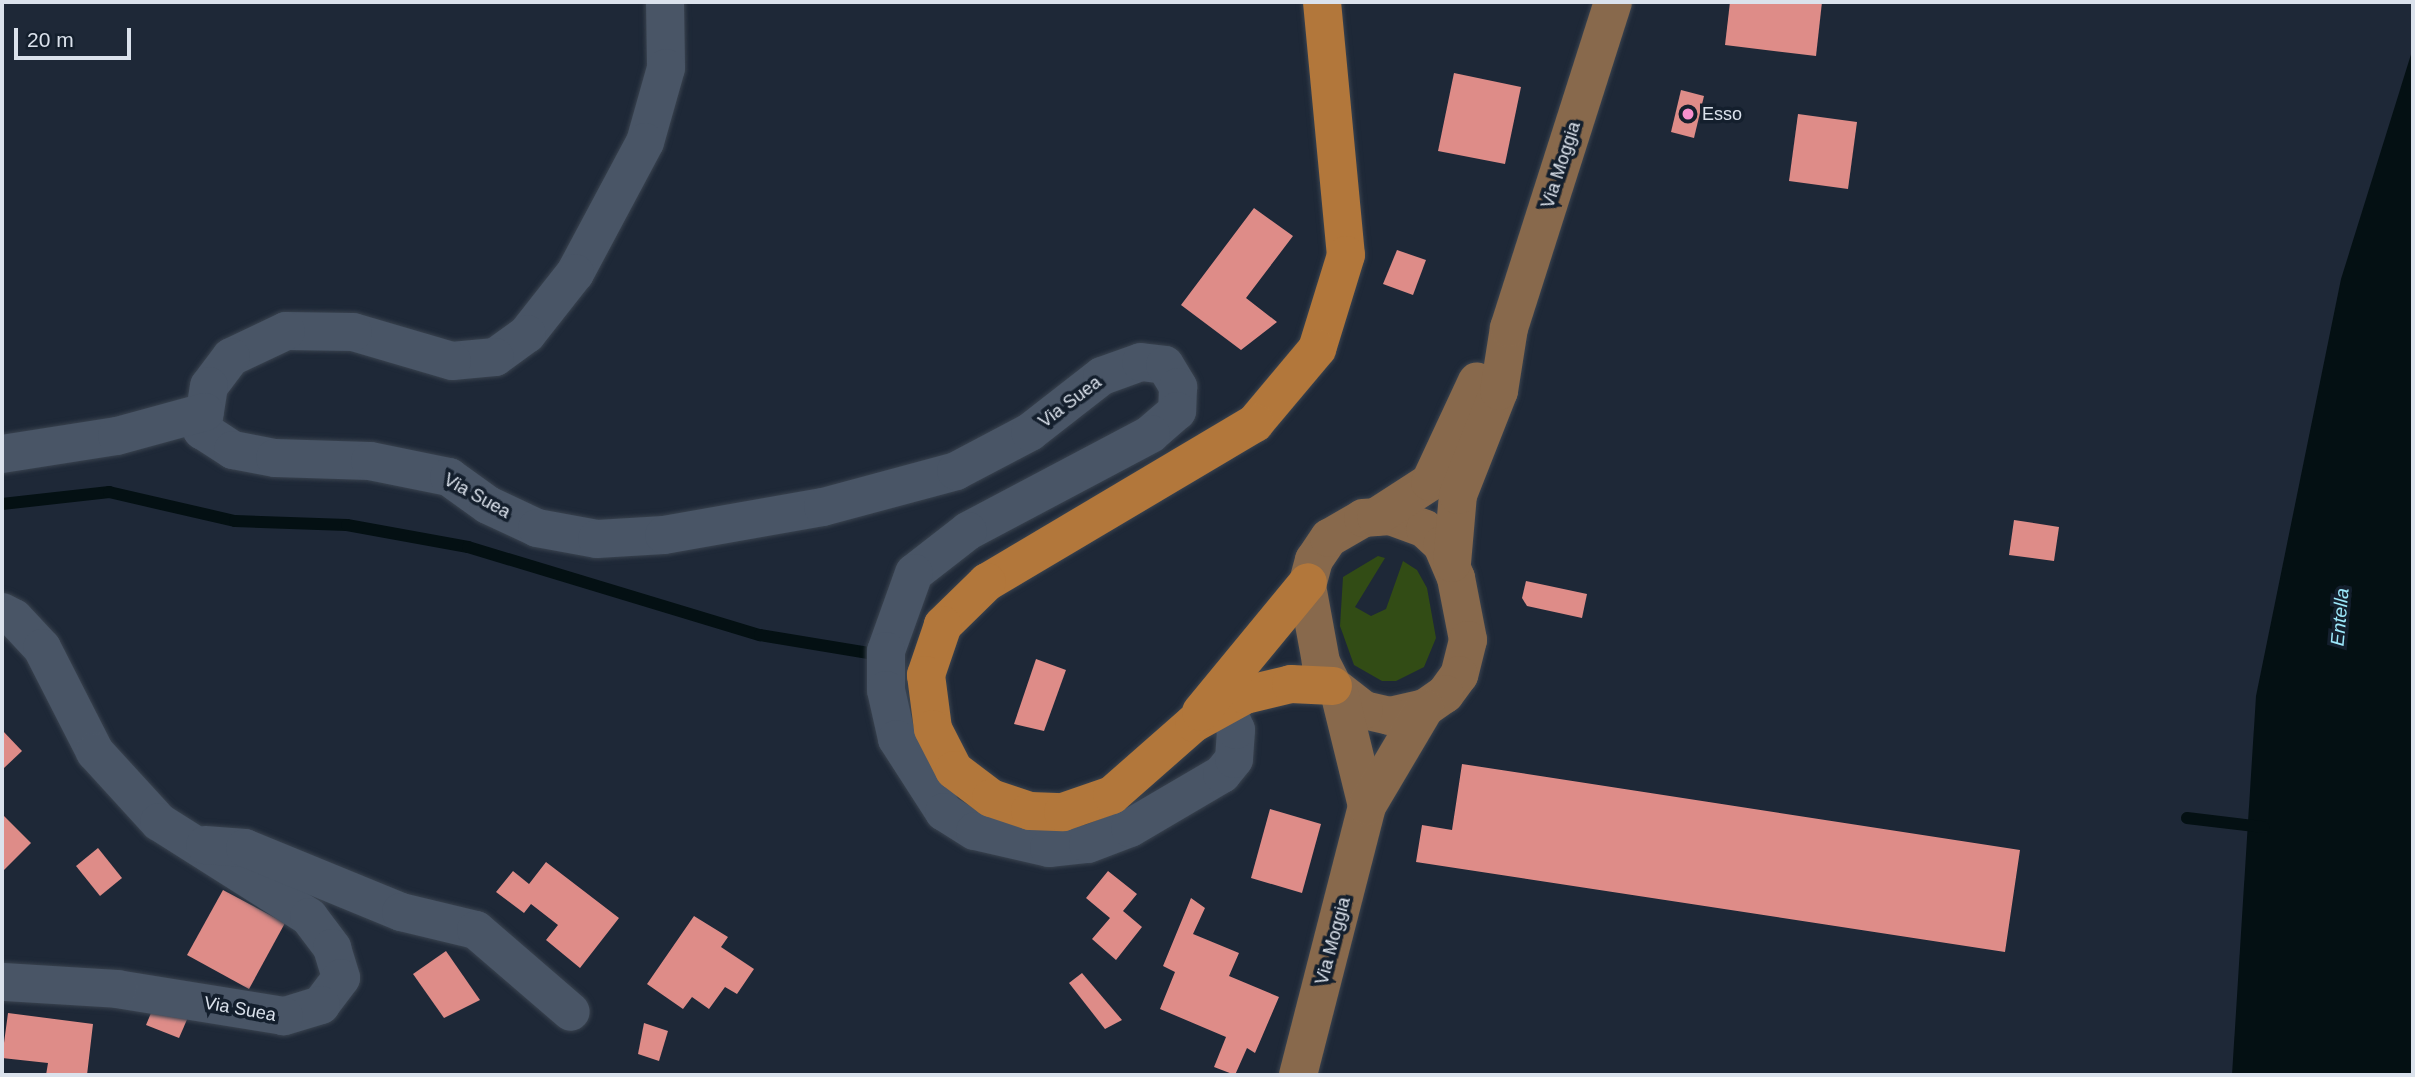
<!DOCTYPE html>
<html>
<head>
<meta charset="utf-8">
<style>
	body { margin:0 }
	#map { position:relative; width:2415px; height:1077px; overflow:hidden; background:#1e2837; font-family:Helvetica,sans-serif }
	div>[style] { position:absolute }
	.green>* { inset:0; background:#324c15 }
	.water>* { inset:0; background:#041013 }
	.stream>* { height:12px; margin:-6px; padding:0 6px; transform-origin:6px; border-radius:6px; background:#041013 }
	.building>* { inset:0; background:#de8c88 }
	.roads { filter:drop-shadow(0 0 2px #3a434f) drop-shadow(0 0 2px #3a434f) }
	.minor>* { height:38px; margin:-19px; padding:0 19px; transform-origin:19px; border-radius:19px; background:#495566 }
	.major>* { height:38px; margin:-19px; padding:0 19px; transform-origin:19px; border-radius:19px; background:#88694c }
	.highway>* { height:38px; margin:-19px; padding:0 19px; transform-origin:19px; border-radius:19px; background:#b2773b }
	.dots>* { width:19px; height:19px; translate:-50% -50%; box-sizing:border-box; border:4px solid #141f2d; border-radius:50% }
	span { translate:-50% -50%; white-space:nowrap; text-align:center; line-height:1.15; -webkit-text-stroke:7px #141f2d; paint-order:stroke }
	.poi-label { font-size:18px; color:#dbe2ec }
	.left { translate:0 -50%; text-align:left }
	.street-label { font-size:18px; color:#dbe2ec }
	.water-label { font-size:19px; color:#9de8fb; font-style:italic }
	.frame { position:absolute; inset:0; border:4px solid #dbe2ec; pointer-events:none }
	.scale { position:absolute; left:14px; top:28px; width:117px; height:32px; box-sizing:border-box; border:4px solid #dbe2ec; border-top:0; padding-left:9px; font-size:21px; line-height:24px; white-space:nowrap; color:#dbe2ec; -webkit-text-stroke:5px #141f2d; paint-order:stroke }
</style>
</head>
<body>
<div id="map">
	<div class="green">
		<div style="clip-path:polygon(1378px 556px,1385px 558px,1355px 607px,1371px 616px,1386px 609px,1403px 561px,1417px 570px,1427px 588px,1436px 638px,1424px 667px,1396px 681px,1382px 681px,1354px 665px,1340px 626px,1343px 577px)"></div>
	</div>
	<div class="water">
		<div style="clip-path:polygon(2413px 48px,2413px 1075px,2232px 1075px,2256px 696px,2341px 279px)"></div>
	</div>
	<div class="stream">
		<div style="left:2px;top:504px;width:108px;rotate:-6.4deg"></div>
		<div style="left:109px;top:492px;width:129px;rotate:13deg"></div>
		<div style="left:235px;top:521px;width:112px;rotate:2deg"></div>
		<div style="left:347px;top:525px;width:123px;rotate:10.3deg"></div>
		<div style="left:468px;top:547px;width:305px;rotate:16.8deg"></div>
		<div style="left:760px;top:635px;width:110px;rotate:9.4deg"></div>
		<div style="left:2187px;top:818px;width:77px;rotate:6.8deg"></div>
	</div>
	<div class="building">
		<div style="clip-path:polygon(1730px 2px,1822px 2px,1816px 56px,1725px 45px)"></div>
		<div style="clip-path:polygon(1454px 73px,1521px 87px,1505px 164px,1438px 151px)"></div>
		<div style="clip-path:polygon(1681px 90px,1704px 96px,1694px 138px,1671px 132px)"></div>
		<div style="clip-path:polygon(1798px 114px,1857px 122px,1848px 189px,1789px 181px)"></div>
		<div style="clip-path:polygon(1254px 208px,1293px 236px,1246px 298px,1277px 322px,1241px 350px,1181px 305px)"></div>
		<div style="clip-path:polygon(1397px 250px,1426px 260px,1413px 295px,1383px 284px)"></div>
		<div style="clip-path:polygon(2014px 520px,2059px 527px,2054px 561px,2009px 555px)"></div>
		<div style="clip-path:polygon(1526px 581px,1587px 594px,1582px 618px,1527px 606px,1522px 598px)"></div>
		<div style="clip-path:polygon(1036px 659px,1066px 670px,1044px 731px,1014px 724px)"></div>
		<div style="clip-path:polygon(2px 730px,22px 751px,4px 768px,2px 766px)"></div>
		<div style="clip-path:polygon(1462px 764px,2020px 850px,2005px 952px,1416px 862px,1422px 825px,1452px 830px)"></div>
		<div style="clip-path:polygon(1270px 809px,1321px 824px,1302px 893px,1251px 878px)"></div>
		<div style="clip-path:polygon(2px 814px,31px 843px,2px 872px)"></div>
		<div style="clip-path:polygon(98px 848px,122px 878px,100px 896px,76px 866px)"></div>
		<div style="clip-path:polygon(546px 862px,619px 918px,580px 968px,546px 940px,558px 925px,531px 904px,524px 913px,496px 892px,513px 871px,529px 884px)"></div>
		<div style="clip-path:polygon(1108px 871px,1137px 894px,1123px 911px,1142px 927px,1116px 960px,1092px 939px,1110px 918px,1086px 898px)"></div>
		<div style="clip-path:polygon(223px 890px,285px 923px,249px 989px,187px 955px)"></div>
		<div style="clip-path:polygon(1191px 898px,1205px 908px,1193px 934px,1239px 953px,1229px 976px,1279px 997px,1255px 1053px,1247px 1048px,1235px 1075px,1214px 1067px,1226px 1037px,1160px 1009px,1175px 972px,1163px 966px)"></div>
		<div style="clip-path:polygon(694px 916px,728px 937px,721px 947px,754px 969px,737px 994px,725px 987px,709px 1009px,692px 997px,683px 1009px,647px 984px)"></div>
		<div style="clip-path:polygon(446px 951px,480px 1000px,444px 1018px,413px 974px)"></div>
		<div style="clip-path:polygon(1082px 973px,1122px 1020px,1105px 1029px,1069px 983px)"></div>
		<div style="clip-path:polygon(156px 1001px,189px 1015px,179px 1038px,146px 1025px)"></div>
		<div style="clip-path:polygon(8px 1013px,93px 1024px,87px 1075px,46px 1075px,48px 1063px,2px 1058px)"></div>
		<div style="clip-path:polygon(644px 1023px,668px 1031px,659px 1061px,638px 1054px)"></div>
	</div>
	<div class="roads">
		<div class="minor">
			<div style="left:665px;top:2px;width:66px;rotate:89.1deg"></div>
			<div style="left:666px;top:68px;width:77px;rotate:105.8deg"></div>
			<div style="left:645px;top:142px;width:149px;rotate:118.1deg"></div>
			<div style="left:575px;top:273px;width:78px;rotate:128.2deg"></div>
			<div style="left:527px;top:334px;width:39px;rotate:144deg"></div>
			<div style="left:495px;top:357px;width:43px;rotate:174.7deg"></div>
			<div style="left:452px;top:361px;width:103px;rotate:-163.7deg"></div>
			<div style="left:353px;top:332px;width:67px;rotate:-179.1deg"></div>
			<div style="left:286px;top:331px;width:61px;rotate:154.7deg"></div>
			<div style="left:231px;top:357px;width:36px;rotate:127deg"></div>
			<div style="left:209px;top:386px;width:45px;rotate:99deg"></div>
			<div style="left:202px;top:430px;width:37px;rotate:33deg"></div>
			<div style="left:233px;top:450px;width:43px;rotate:10.8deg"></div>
			<div style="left:275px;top:458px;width:95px;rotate:1.8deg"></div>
			<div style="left:370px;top:461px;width:81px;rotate:11.4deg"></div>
			<div style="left:449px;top:477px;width:48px;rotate:35.7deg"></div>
			<div style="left:488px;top:505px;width:54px;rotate:25.1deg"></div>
			<div style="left:537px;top:528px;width:61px;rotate:10.4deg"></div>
			<div style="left:597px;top:539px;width:67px;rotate:-3.4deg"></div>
			<div style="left:664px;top:535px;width:161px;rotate:-10deg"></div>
			<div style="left:823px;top:507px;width:138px;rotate:-15.1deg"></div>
			<div style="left:956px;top:471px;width:84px;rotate:-27.8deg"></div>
			<div style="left:1030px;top:432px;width:91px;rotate:-37.9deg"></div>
			<div style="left:1102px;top:376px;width:41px;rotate:-19.7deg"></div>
			<div style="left:1141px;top:362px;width:24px;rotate:7deg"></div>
			<div style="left:1165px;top:365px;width:26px;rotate:59deg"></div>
			<div style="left:1178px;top:387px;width:24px;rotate:92deg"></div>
			<div style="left:1177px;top:411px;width:35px;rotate:139deg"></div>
			<div style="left:1151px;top:434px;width:207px;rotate:152.1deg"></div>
			<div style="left:968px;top:531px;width:68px;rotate:142.1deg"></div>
			<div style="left:914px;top:573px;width:83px;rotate:109.7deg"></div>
			<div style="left:886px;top:651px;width:39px;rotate:90deg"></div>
			<div style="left:886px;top:690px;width:50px;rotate:77.3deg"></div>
			<div style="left:897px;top:739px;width:87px;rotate:57.2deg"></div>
			<div style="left:944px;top:812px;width:36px;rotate:32deg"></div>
			<div style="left:975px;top:831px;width:76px;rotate:12.9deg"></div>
			<div style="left:1049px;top:848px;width:39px;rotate:-6deg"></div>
			<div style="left:1088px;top:844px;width:45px;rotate:-20.9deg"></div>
			<div style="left:1130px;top:828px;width:107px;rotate:-30.4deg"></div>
			<div style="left:1222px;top:774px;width:19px;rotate:-51deg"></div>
			<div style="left:1234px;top:759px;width:29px;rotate:-86deg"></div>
			<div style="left:1236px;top:730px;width:27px;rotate:-114deg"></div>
			<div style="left:2px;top:454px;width:116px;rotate:-8.9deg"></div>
			<div style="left:117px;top:436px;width:91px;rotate:-15.3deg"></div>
			<div style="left:2px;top:612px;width:13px;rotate:27deg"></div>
			<div style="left:14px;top:618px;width:41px;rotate:47deg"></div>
			<div style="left:42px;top:648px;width:117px;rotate:63deg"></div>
			<div style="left:95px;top:752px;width:95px;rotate:47.6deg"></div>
			<div style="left:159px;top:822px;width:178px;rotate:32.3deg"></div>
			<div style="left:309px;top:917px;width:39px;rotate:53deg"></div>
			<div style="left:332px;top:948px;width:31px;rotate:73deg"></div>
			<div style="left:341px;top:978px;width:34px;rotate:127deg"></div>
			<div style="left:321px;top:1005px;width:39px;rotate:163deg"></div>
			<div style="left:284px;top:1016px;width:168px;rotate:-170.8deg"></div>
			<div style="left:118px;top:989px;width:116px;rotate:-176.5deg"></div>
			<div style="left:205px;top:845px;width:40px;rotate:4.3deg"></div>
			<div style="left:245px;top:848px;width:169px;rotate:22.3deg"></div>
			<div style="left:401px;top:912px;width:77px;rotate:13.5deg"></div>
			<div style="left:476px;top:930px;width:125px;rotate:40.8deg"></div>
		</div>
		<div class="major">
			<div style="left:1390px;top:516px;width:37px;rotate:20deg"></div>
			<div style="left:1425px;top:529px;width:23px;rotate:43deg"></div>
			<div style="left:1442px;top:545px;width:36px;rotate:67deg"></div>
			<div style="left:1456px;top:578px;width:63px;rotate:79deg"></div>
			<div style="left:1468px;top:640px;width:36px;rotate:104deg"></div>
			<div style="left:1459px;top:675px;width:24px;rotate:126deg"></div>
			<div style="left:1445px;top:694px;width:24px;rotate:145deg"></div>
			<div style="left:1425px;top:708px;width:36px;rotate:167deg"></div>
			<div style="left:1390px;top:716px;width:27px;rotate:-167deg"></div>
			<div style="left:1364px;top:710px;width:39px;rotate:-142deg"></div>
			<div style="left:1333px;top:686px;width:27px;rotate:-117deg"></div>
			<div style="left:1321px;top:662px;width:77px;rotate:-100.4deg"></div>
			<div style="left:1307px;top:586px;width:27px;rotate:-75deg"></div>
			<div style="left:1314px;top:560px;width:27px;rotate:-56deg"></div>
			<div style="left:1329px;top:538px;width:39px;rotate:-30deg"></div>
			<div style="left:1363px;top:518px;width:27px;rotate:-4deg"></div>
			<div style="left:1376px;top:517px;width:64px;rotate:-32.9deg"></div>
			<div style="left:1430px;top:482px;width:111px;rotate:-65deg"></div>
			<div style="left:1452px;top:563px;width:68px;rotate:-85deg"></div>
			<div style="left:1458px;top:495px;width:112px;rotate:-68.5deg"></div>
			<div style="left:1499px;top:391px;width:64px;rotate:-81deg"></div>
			<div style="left:1509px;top:328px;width:342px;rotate:-72.3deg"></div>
			<div style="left:1339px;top:692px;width:117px;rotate:76.2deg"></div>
			<div style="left:1298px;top:1075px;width:278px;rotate:-75.6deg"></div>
			<div style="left:1367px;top:806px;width:114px;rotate:-59.4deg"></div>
		</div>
		<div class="highway">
			<div style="left:1322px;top:2px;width:254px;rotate:84.6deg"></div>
			<div style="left:1346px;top:255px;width:98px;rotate:107.1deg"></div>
			<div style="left:1317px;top:349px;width:97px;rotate:130deg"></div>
			<div style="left:1255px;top:423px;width:312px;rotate:149.3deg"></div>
			<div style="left:987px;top:582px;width:62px;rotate:135.7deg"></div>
			<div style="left:943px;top:625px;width:53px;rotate:108.8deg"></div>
			<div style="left:926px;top:675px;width:54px;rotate:82.6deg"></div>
			<div style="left:933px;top:729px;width:46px;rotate:62.9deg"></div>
			<div style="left:954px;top:770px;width:46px;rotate:37.1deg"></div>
			<div style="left:991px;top:798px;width:41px;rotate:18.4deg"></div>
			<div style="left:1030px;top:811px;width:33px;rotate:2deg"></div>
			<div style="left:1063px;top:812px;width:52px;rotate:-19.1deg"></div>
			<div style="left:1112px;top:795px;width:109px;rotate:-41.3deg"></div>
			<div style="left:1194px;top:723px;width:58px;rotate:-28.8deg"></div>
			<div style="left:1245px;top:695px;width:47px;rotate:-13.4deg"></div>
			<div style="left:1291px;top:684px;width:42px;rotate:2.7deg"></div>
			<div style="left:1201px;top:712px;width:168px;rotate:-50.5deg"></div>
		</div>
	</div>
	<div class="dots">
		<div style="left:1688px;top:114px;background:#f790ce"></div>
	</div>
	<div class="poi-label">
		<span class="left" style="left:1702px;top:114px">Esso</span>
	</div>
	<div class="street-label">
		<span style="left:1561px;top:165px;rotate:-72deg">Via Moggia</span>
		<span style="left:1070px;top:402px;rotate:-37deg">Via Suea</span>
		<span style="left:477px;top:496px;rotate:29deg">Via Suea</span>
		<span style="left:1333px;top:941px;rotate:-75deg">Via Moggia</span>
		<span style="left:240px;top:1009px;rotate:10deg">Via Suea</span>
	</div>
	<div class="water-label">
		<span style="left:2340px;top:617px;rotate:-85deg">Entella</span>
	</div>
	<div class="frame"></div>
	<div class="scale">20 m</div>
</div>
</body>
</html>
